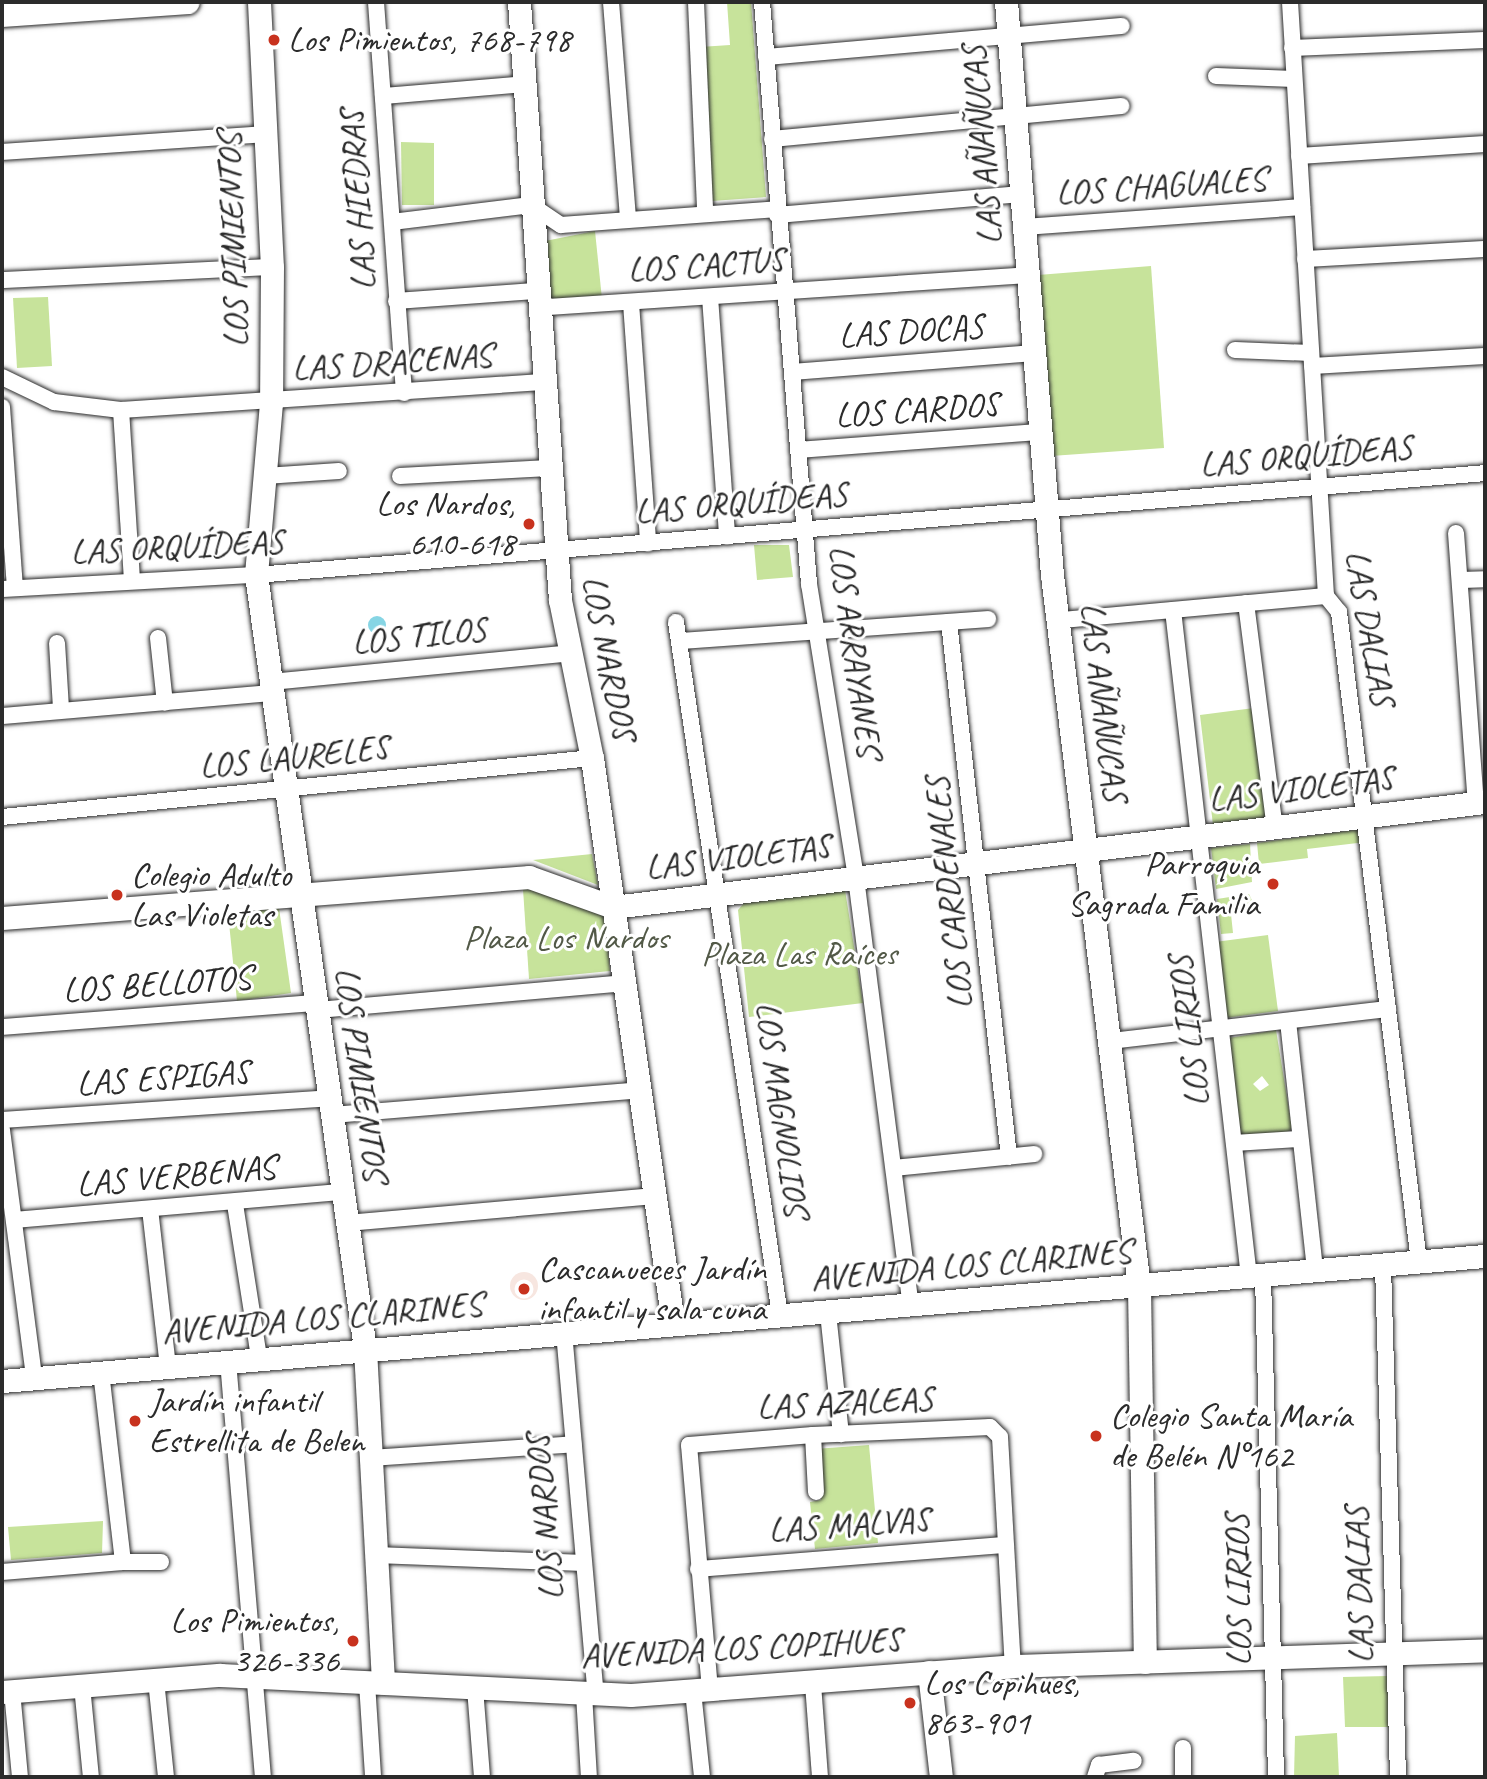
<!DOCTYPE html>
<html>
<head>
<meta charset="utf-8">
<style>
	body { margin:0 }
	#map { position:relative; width:1487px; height:1779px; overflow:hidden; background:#fff; font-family:Caveat,sans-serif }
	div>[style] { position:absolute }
	.built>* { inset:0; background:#f7e6e0 }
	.round { border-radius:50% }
	.green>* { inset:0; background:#c7e39b }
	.water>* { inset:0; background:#86d5e4 }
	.roads { filter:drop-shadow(0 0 2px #2b2b2b) drop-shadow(0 0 2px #2b2b2b) }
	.street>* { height:16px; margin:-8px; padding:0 8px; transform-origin:8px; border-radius:8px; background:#fff }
	.secondary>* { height:23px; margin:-11.5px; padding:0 11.5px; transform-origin:11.5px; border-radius:11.5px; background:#fff }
	.dots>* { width:19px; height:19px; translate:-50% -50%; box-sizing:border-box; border:4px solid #fff; border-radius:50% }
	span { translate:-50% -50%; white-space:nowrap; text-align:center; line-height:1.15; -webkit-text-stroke:6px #fff; paint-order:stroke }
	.poi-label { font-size:35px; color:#2b2b2b }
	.left { translate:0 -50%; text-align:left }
	.right { translate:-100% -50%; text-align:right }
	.street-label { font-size:35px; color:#2b2b2b }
	.park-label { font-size:35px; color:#525947 }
	.frame { position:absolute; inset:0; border:4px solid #2b2b2b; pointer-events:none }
</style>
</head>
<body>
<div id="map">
	<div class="built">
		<div class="round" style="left:510px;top:1272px;width:28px;height:28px"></div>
	</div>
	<div class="green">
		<div style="clip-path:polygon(727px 2px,751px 2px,766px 197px,712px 201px,700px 47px,730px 45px)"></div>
		<div style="clip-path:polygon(401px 142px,434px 143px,434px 205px,402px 205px)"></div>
		<div style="clip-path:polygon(595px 231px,602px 299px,550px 299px,545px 241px)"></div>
		<div style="clip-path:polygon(1151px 266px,1164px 448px,1051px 456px,1038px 275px)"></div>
		<div style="clip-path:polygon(48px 297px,52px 366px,17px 368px,13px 298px)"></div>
		<div style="clip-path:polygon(754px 545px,789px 545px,793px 577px,757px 580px)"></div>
		<div style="clip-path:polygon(1254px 708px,1266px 818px,1213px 825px,1200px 715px)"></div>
		<div style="clip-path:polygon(1362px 829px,1366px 842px,1307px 849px,1308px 858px,1259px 864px,1257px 843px)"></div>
		<div style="clip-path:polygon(1250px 844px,1252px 882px,1216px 889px,1211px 848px)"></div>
		<div style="clip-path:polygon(592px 854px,598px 885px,533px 860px)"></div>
		<div style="clip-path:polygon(543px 886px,605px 914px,610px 971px,529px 979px,523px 889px)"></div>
		<div style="clip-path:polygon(845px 890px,863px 1003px,749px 1017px,738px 910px,745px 902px)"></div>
		<div style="clip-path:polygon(1249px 894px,1257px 911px,1231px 914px,1233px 933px,1221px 934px,1217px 899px)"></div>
		<div style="clip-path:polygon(279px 908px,291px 993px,237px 1001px,228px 913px)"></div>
		<div style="clip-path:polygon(1268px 935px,1278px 1011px,1225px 1018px,1215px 942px)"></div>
		<div style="clip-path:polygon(evenodd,1276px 1030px,1292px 1128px,1286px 1134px,1240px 1135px,1229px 1038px,1276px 1030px,1262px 1076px,1269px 1085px,1260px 1091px,1253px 1084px,1262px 1076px)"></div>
		<div style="clip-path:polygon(869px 1445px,878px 1543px,815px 1549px,810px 1502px,821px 1500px,815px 1449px)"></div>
		<div style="clip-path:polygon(103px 1521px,102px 1553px,11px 1560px,8px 1527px)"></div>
		<div style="clip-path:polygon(1388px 1676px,1389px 1727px,1345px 1727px,1343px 1677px)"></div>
		<div style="clip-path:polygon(1337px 1733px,1339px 1777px,1294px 1777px,1295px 1736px)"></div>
	</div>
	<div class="water">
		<div class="round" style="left:368px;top:616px;width:18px;height:18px"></div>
	</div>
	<div class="roads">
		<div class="street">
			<div style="left:376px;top:2px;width:392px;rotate:85.9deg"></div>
			<div style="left:611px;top:2px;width:216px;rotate:85.5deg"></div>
			<div style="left:696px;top:2px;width:210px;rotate:87.5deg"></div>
			<div style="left:762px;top:2px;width:584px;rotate:85.38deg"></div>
			<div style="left:809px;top:584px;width:298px;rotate:80.9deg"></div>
			<div style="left:856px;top:878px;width:432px;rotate:82.7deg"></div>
			<div style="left:1290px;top:2px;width:595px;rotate:86.53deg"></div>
			<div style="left:1326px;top:596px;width:21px;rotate:51deg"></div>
			<div style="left:1339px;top:612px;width:655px;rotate:82.98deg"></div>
			<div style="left:1292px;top:48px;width:193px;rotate:-2.4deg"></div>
			<div style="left:766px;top:57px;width:357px;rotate:-5deg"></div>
			<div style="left:1216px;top:76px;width:78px;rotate:2.2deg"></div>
			<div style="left:383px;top:96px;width:143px;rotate:-4.8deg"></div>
			<div style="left:772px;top:139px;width:351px;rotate:-5.4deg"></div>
			<div style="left:2px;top:152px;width:265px;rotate:-3.9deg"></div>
			<div style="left:1299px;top:156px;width:186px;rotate:-3.7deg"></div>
			<div style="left:777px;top:215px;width:245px;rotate:-4.9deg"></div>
			<div style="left:392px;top:222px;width:140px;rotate:-7deg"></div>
			<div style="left:531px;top:205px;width:36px;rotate:34deg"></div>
			<div style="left:561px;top:225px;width:217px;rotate:-4.2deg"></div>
			<div style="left:1024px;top:227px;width:279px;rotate:-4.1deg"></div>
			<div style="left:1305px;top:259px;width:180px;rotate:-3.2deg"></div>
			<div style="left:2px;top:280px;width:270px;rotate:-2.8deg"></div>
			<div style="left:710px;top:297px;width:240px;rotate:85.9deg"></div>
			<div style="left:396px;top:301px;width:139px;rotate:-4.1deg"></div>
			<div style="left:535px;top:291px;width:21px;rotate:51deg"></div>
			<div style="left:548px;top:307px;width:481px;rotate:-3.8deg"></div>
			<div style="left:631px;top:303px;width:241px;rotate:85.9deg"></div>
			<div style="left:1235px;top:350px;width:76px;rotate:2.3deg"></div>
			<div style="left:1312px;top:366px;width:173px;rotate:-3.3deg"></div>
			<div style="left:792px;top:372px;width:243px;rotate:-4.5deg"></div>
			<div style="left:2px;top:377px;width:58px;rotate:25.7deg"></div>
			<div style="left:54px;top:402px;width:67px;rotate:6.8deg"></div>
			<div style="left:121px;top:410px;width:422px;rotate:-3.8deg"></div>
			<div style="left:2px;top:407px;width:181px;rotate:85.9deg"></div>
			<div style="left:121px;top:410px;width:171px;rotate:86.3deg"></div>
			<div style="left:799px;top:450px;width:242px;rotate:-4.3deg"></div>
			<div style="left:265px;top:476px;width:74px;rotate:-3.9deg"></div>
			<div style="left:400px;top:476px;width:149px;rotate:-3.1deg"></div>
			<div style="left:1456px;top:533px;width:272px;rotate:85.8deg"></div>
			<div style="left:1461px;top:580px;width:24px;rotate:-2deg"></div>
			<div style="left:2px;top:589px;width:254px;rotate:-3.2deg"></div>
			<div style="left:256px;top:575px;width:1233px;rotate:-4.74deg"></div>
			<div style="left:1246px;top:603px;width:227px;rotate:82.7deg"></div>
			<div style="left:1173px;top:610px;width:671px;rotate:83.5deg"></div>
			<div style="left:1062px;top:620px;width:265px;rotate:-5.2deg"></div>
			<div style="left:676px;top:622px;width:701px;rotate:81.47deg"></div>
			<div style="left:949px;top:622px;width:538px;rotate:83.6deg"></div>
			<div style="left:158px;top:638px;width:65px;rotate:83.9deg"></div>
			<div style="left:682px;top:641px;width:307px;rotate:-4.1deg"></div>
			<div style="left:57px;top:643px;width:66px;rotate:86.5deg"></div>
			<div style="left:271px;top:682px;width:303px;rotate:-5.5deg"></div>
			<div style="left:2px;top:716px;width:271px;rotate:-4.9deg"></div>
			<div style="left:2px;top:817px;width:593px;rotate:-5.71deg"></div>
			<div style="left:317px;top:1010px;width:308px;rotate:-5deg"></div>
			<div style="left:1288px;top:1021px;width:251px;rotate:83.8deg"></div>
			<div style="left:2px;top:1027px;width:315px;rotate:-4.4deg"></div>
			<div style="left:1111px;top:1041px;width:279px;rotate:-6.6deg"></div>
			<div style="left:332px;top:1115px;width:309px;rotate:-4.6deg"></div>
			<div style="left:2px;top:1120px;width:328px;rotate:-3.8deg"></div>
			<div style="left:2px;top:1130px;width:250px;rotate:82.6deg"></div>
			<div style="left:1234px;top:1143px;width:64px;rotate:-3.6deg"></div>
			<div style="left:894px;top:1168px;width:141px;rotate:-5.7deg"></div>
			<div style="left:235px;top:1204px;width:156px;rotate:81.1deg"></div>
			<div style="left:150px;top:1209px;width:159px;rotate:83.5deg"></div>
			<div style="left:14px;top:1220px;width:330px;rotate:-4.9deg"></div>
			<div style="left:347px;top:1223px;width:309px;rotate:-5deg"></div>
			<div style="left:1383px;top:1265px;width:512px;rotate:88.32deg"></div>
			<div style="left:1263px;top:1276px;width:501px;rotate:88.51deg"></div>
			<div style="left:828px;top:1313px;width:122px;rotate:83.9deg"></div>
			<div style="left:564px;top:1332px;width:364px;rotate:85deg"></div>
			<div style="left:228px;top:1361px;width:417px;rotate:85.2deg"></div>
			<div style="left:813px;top:1435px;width:57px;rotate:87deg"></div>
			<div style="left:371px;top:1458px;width:203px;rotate:-3.9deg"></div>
			<div style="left:376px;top:1555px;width:208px;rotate:2.2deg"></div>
			<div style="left:123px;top:1562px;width:38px"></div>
			<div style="left:698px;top:1569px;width:308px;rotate:-4.5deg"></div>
			<div style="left:2px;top:1572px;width:121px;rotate:-4.7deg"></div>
			<div style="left:123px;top:1562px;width:190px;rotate:-96.6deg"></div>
			<div style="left:156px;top:1680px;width:98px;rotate:84.1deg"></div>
			<div style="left:367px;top:1683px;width:94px;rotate:86.3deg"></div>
			<div style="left:813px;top:1684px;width:93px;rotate:85.7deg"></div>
			<div style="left:82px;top:1686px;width:91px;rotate:84.4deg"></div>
			<div style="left:475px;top:1688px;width:89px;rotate:85.5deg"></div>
			<div style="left:710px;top:1690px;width:246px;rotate:-94.9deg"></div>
			<div style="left:689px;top:1445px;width:124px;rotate:-4.6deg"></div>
			<div style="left:813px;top:1435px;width:177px;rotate:-2.6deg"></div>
			<div style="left:990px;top:1427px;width:14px;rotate:45deg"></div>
			<div style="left:1000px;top:1437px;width:229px;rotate:86.8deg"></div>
			<div style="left:12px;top:1691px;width:86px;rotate:84.7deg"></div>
			<div style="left:693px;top:1691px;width:86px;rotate:84deg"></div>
			<div style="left:584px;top:1694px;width:83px;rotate:86.6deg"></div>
			<div style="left:1095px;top:1777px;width:13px;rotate:-72deg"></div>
			<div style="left:1099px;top:1765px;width:35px;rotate:-7deg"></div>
			<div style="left:1183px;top:1777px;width:29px;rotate:-90deg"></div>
		</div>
		<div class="secondary">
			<div style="left:259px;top:2px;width:265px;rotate:87.2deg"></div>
			<div style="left:272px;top:267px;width:136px;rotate:90.4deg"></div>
			<div style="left:271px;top:403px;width:173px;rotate:95deg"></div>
			<div style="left:256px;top:575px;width:782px;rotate:81.98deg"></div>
			<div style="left:365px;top:1349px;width:334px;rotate:86.9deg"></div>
			<div style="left:519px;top:2px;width:599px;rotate:86.08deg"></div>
			<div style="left:560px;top:600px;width:161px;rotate:78.6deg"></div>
			<div style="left:592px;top:758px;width:571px;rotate:81.84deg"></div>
			<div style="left:1006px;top:2px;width:575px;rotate:85.41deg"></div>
			<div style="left:1052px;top:575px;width:717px;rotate:83.03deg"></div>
			<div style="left:1139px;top:1287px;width:375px;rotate:89.1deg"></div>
			<div style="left:2px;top:15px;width:186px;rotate:-4deg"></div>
			<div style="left:2px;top:918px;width:529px;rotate:-4.45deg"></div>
			<div style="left:529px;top:877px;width:89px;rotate:19.7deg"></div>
			<div style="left:613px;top:907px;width:878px;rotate:-6.87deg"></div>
			<div style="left:2px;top:1381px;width:1488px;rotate:-4.82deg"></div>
			<div style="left:929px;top:1672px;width:106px;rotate:83.5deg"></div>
			<div style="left:2px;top:1692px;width:219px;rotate:-4.5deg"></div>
			<div style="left:220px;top:1675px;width:411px;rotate:2.8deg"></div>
			<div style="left:631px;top:1695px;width:383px;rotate:-4.3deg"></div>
			<div style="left:1013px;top:1666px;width:472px;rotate:-1.9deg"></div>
		</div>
	</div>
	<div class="dots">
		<div style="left:274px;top:40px;background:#c8321e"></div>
		<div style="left:529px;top:524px;background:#c8321e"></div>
		<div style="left:1273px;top:884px;background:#c8321e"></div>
		<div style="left:117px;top:895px;background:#c8321e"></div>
		<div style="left:524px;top:1289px;background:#c8321e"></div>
		<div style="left:135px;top:1421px;background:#c8321e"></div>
		<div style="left:1096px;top:1436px;background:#c8321e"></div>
		<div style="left:353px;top:1641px;background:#c8321e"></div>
		<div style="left:910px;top:1703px;background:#c8321e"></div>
	</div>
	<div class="poi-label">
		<span class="left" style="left:288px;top:40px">Los Pimientos, 768-798</span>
		<span class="right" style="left:515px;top:524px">Los Nardos,<br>610-618</span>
		<span class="right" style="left:1259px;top:884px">Parroquia<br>Sagrada Familia</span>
		<span class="left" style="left:131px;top:895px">Colegio Adulto<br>Las Violetas</span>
		<span class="left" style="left:538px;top:1289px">Cascanueces Jardín<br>infantil y sala cuna</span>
		<span class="left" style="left:149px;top:1421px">Jardín infantil<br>Estrellita de Belen</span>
		<span class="left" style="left:1110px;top:1436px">Colegio Santa María<br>de Belén N°162</span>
		<span class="right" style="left:339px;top:1641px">Los Pimientos,<br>326-336</span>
		<span class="left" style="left:924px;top:1703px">Los Copihues,<br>863-901</span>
	</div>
	<div class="street-label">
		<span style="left:982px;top:145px;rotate:-95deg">LAS AÑAÑUCAS</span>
		<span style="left:1161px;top:186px;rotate:-4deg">LOS CHAGUALES</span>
		<span style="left:358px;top:200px;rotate:-94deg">LAS HIEDRAS</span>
		<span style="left:233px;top:240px;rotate:-92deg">LOS PIMIENTOS</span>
		<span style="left:706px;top:265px;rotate:-4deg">LOS CACTUS</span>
		<span style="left:911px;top:331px;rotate:-4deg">LAS DOCAS</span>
		<span style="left:392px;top:362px;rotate:-4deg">LAS DRACENAS</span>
		<span style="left:917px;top:410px;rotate:-4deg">LOS CARDOS</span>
		<span style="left:1306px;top:456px;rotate:-5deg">LAS ORQUÍDEAS</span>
		<span style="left:741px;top:503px;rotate:-5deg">LAS ORQUÍDEAS</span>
		<span style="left:177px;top:547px;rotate:-3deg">LAS ORQUÍDEAS</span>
		<span style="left:1370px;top:628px;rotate:80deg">LAS DALIAS</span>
		<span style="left:419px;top:636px;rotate:-6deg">LOS TILOS</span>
		<span style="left:855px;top:651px;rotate:82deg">LOS ARRAYANES</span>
		<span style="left:609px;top:658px;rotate:79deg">LOS NARDOS</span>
		<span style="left:1104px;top:702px;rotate:83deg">LAS AÑAÑUCAS</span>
		<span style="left:294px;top:757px;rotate:-6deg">LOS LAURELES</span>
		<span style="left:1301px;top:789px;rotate:-7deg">LAS VIOLETAS</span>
		<span style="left:738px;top:857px;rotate:-7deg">LAS VIOLETAS</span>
		<span style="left:949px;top:893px;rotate:-96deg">LOS CARDENALES</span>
		<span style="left:157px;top:984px;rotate:-4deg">LOS BELLOTOS</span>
		<span style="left:1189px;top:1031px;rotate:-97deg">LOS LIRIOS</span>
		<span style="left:361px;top:1074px;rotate:82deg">LOS PIMIENTOS</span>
		<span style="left:163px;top:1078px;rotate:-4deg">LAS ESPIGAS</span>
		<span style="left:782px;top:1109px;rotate:82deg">LOS MAGNOLIOS</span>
		<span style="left:176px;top:1176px;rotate:-5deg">LAS VERBENAS</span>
		<span style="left:971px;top:1265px;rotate:-5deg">AVENIDA LOS CLARINES</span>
		<span style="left:322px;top:1318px;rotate:-5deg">AVENIDA LOS CLARINES</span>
		<span style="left:845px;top:1403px;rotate:-3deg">LAS AZALEAS</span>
		<span style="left:545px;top:1517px;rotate:-95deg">LOS NARDOS</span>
		<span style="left:849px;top:1525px;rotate:-4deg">LAS MALVAS</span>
		<span style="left:1359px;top:1585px;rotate:-92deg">LAS DALIAS</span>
		<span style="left:1238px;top:1590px;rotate:-91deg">LOS LIRIOS</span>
		<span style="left:741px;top:1648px;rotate:-3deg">AVENIDA LOS COPIHUES</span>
	</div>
	<div class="park-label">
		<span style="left:566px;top:938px">Plaza Los Nardos</span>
		<span style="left:799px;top:954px">Plaza Las Raíces</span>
	</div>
	<div class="frame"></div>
</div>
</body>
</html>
